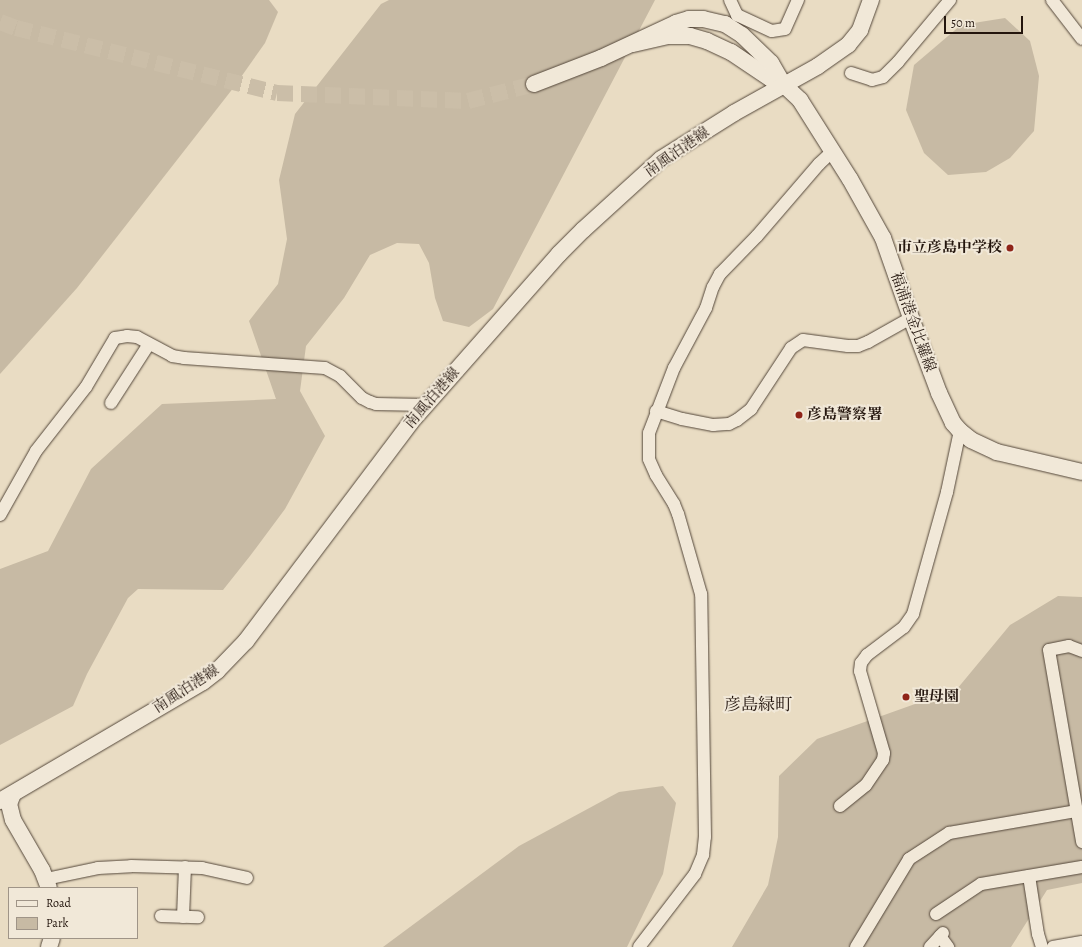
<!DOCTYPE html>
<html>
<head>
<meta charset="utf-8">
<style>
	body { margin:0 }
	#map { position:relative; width:1082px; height:947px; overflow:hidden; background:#e9dcc3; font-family:Alegreya,"Noto Serif JP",serif }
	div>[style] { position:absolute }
	.green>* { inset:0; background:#c7baa4 }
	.secondary-tunnel>* { height:16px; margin-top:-8px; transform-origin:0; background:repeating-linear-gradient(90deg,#cbbea8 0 16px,transparent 0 24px) }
	.roads { filter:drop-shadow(0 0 1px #54473a) drop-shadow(0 0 1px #54473a) }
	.street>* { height:12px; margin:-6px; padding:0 6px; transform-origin:6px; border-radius:6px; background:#f1e8d8 }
	.secondary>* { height:16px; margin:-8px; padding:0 8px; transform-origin:8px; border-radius:8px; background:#f1e8d8 }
	.dots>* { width:11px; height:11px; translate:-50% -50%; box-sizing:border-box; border:2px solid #f1e8d8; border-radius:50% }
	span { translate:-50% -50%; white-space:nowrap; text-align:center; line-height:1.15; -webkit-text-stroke:4px #f1e8d8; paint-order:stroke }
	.street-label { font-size:15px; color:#23150d }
	.poi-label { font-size:15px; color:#23150d; font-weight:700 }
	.right { translate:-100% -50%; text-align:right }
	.left { translate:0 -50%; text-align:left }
	.quarter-label { font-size:17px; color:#23150d }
	.legend { position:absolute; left:8px; top:887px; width:130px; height:52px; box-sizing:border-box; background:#f1e8d8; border:1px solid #9f9487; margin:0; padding:5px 7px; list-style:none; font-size:12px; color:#23150d }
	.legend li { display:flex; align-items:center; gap:8px; height:20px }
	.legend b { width:20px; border:1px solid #9f9487 }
	.scale { position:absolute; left:944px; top:16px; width:79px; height:18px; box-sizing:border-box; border:2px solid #23150d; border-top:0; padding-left:5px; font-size:12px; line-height:14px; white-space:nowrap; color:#23150d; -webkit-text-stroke:3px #f1e8d8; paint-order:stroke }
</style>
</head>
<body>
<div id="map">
	<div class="green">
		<div style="clip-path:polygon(0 0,269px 0,278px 12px,265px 43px,234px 87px,77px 288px,0 374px)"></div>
		<div style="clip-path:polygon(389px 0,655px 0,493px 309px,469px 327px,443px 321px,435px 298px,429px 263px,419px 244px,397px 243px,370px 255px,344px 298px,306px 346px,300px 391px,325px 436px,285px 509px,250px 556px,223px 590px,138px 589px,128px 598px,87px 674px,73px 706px,0 745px,0 569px,48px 551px,91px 469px,162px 404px,276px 399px,249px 321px,278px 284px,287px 239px,279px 180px,295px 114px,381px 4px)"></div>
		<div style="clip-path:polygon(1005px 18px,1030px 41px,1039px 76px,1034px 131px,1010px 158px,986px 172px,948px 175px,924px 153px,906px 110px,914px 65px,961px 25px)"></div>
		<div style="clip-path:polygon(1058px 596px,1082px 597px,1082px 883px,1047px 890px,1011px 947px,732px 947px,768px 885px,778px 837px,779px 776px,817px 739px,957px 689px,1010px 625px)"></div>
		<div style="clip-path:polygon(663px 786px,676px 803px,663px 874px,627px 947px,383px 947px,519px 846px,619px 792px)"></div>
	</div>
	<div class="secondary-tunnel">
		<div style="left:0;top:22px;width:17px;rotate:21deg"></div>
		<div style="left:16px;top:28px;width:269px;rotate:14deg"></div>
		<div style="left:277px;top:93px;width:191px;rotate:2.4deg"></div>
		<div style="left:468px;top:101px;width:68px;rotate:-14.4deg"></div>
	</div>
	<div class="roads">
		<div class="street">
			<div style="left:730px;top:0;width:17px;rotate:65deg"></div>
			<div style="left:737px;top:15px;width:38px;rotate:25deg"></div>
			<div style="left:772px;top:31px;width:13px;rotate:-9deg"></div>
			<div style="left:785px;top:29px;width:32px;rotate:-66deg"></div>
			<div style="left:1052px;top:0;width:49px;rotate:52.4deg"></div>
			<div style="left:851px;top:73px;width:22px;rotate:18deg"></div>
			<div style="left:872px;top:80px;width:11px;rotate:-15deg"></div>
			<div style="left:883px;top:77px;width:21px;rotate:-45deg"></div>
			<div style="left:898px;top:62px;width:81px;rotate:-50deg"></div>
			<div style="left:111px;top:403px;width:70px;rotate:-57.2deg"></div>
			<div style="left:656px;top:411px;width:27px;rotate:17deg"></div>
			<div style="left:682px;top:419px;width:32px;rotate:11deg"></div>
			<div style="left:713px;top:425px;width:16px;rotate:-4deg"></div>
			<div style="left:729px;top:424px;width:9px;rotate:-27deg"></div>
			<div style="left:737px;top:420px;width:18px;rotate:-38deg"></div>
			<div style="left:751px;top:409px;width:73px;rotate:-56.7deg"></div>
			<div style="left:791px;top:348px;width:14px;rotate:-34deg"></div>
			<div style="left:803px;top:340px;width:45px;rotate:7.6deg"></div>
			<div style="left:848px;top:346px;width:10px"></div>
			<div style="left:858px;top:346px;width:11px;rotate:-22deg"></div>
			<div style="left:868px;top:342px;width:49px;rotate:-29.2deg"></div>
			<div style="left:0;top:515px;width:73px;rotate:-60.6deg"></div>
			<div style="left:36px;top:451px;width:81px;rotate:-52deg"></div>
			<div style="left:86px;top:387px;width:57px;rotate:-59.4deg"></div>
			<div style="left:115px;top:338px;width:12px;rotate:-9deg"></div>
			<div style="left:127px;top:336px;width:10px;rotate:6deg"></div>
			<div style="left:137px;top:337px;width:40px;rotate:28deg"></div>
			<div style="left:172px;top:356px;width:12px;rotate:9deg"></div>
			<div style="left:184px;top:358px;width:141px;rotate:4.1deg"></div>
			<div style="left:325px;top:368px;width:17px;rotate:28deg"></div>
			<div style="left:340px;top:376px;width:31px;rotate:45deg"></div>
			<div style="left:362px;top:398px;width:9px;rotate:27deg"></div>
			<div style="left:370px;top:402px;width:6px;rotate:18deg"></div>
			<div style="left:376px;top:404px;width:49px;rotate:1.2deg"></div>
			<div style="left:1082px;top:651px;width:14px;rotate:-159deg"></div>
			<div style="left:1069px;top:646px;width:20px;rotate:169deg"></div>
			<div style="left:1049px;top:650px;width:195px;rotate:80.2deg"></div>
			<div style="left:840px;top:806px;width:33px;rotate:-39deg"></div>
			<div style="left:866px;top:785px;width:30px;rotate:-56deg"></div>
			<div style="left:883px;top:760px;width:7px;rotate:-82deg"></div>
			<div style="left:884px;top:753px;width:85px;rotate:-106.3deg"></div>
			<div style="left:860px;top:671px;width:8px;rotate:-83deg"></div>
			<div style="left:861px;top:663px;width:10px;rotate:-53deg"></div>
			<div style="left:867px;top:655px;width:46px;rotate:-37.1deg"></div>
			<div style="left:904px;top:627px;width:16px;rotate:-55deg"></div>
			<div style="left:913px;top:614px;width:127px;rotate:-74.4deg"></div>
			<div style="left:947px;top:492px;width:62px;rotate:-78deg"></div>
			<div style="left:1029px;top:876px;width:59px;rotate:81.2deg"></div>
			<div style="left:1038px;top:934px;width:14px;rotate:73deg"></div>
			<div style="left:46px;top:879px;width:53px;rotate:-11.9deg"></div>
			<div style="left:98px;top:868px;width:33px;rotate:-3deg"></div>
			<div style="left:131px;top:866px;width:71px;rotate:1.6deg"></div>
			<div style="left:202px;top:868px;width:46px;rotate:12.5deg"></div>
			<div style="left:936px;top:914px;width:54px;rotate:-33.7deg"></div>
			<div style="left:981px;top:884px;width:102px;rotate:-9.6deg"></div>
			<div style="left:161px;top:916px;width:37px;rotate:2deg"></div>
			<div style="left:183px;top:917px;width:50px;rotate:-87.7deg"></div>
			<div style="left:940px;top:936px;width:14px;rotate:54deg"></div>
			<div style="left:639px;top:947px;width:92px;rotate:-52.5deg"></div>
			<div style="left:695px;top:874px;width:21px;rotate:-67deg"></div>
			<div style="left:703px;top:855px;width:18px;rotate:-84deg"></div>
			<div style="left:705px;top:837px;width:243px;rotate:-90.9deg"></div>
			<div style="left:701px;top:594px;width:83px;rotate:-106deg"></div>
			<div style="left:678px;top:514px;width:11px;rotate:-112deg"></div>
			<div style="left:674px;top:504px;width:34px;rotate:-122deg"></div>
			<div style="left:656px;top:475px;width:17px;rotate:-114deg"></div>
			<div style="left:649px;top:459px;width:26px;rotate:-90deg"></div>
			<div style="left:649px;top:433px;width:70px;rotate:-69deg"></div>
			<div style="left:674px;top:368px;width:68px;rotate:-61.9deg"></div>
			<div style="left:706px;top:308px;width:22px;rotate:-72deg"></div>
			<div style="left:713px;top:287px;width:15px;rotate:-62deg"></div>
			<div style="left:720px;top:274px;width:53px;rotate:-45.8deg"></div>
			<div style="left:757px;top:236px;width:95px;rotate:-49.3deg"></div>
			<div style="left:819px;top:164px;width:18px;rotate:-43deg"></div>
			<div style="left:856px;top:947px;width:103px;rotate:-58.9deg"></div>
			<div style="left:909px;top:859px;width:48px;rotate:-33deg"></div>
			<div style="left:949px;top:833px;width:130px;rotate:-9.8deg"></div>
			<div style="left:930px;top:947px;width:19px;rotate:-47deg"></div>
			<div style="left:1053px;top:947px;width:29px;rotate:-10deg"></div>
		</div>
		<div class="secondary">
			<div style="left:633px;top:44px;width:37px;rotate:-13deg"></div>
			<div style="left:669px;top:36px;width:21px"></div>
			<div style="left:690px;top:36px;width:18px;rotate:16deg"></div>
			<div style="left:707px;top:41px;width:26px;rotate:25deg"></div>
			<div style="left:731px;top:52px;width:48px;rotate:34deg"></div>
			<div style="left:771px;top:79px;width:14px;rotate:25deg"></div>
			<div style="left:784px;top:85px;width:22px;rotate:43deg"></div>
			<div style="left:800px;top:100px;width:93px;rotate:57.7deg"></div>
			<div style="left:850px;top:179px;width:68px;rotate:60.8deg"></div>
			<div style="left:883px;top:238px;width:85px;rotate:70.7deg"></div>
			<div style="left:911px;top:318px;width:80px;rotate:69.5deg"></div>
			<div style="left:939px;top:393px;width:33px;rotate:65deg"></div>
			<div style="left:953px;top:423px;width:11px;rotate:49deg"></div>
			<div style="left:960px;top:431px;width:14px;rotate:39deg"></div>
			<div style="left:971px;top:440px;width:29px;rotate:25deg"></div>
			<div style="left:997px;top:452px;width:87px;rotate:13.2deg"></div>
			<div style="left:534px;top:84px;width:72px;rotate:-21.2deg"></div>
			<div style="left:601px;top:58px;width:83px;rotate:-25deg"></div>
			<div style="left:676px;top:23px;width:14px;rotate:-17deg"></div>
			<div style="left:689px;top:19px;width:14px"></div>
			<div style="left:703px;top:19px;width:23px;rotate:13deg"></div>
			<div style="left:725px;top:24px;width:20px;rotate:33deg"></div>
			<div style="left:742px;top:35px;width:40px;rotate:44deg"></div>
			<div style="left:771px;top:63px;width:24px;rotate:60deg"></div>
			<div style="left:13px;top:794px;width:11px;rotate:112deg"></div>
			<div style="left:9px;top:804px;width:16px;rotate:76deg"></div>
			<div style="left:13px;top:820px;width:58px;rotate:59.9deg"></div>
			<div style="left:42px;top:870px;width:19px;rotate:69deg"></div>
			<div style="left:0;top:801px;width:235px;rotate:-30.4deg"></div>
			<div style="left:203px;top:682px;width:18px;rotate:-38deg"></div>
			<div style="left:217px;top:671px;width:42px;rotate:-46deg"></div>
			<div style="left:246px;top:641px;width:273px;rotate:-53deg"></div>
			<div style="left:410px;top:423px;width:225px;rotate:-48.6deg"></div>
			<div style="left:559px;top:254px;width:34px;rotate:-45deg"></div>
			<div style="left:583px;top:230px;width:105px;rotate:-42.3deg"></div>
			<div style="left:661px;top:159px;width:86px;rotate:-32.2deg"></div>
			<div style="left:734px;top:113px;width:96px;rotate:-29.2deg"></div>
			<div style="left:818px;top:66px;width:37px;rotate:-35deg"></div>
			<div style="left:848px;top:45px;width:19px;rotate:-51deg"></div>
			<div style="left:860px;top:30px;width:32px;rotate:-70deg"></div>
			<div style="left:49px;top:947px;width:9px;rotate:-72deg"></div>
		</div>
	</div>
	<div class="dots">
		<div style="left:1010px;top:248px;background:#8f2418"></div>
		<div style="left:799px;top:415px;background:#8f2418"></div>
		<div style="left:906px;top:697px;background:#8f2418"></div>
	</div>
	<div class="street-label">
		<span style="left:677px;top:152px;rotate:-35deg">南風泊港線</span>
		<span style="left:913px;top:322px;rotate:70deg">福浦港金比羅線</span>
		<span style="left:432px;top:398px;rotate:-49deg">南風泊港線</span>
		<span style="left:186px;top:689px;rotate:-33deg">南風泊港線</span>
	</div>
	<div class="poi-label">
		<span class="right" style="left:1002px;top:248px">市立彦島中学校</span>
		<span class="left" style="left:807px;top:415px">彦島警察署</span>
		<span class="left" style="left:914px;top:697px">聖母園</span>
	</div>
	<div class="quarter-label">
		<span style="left:758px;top:705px">彦島緑町</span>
	</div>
	<ul class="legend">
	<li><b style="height:5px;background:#f1e8d8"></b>Road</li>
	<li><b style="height:11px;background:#c7baa4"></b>Park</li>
	</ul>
	<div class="scale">50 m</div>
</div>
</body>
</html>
